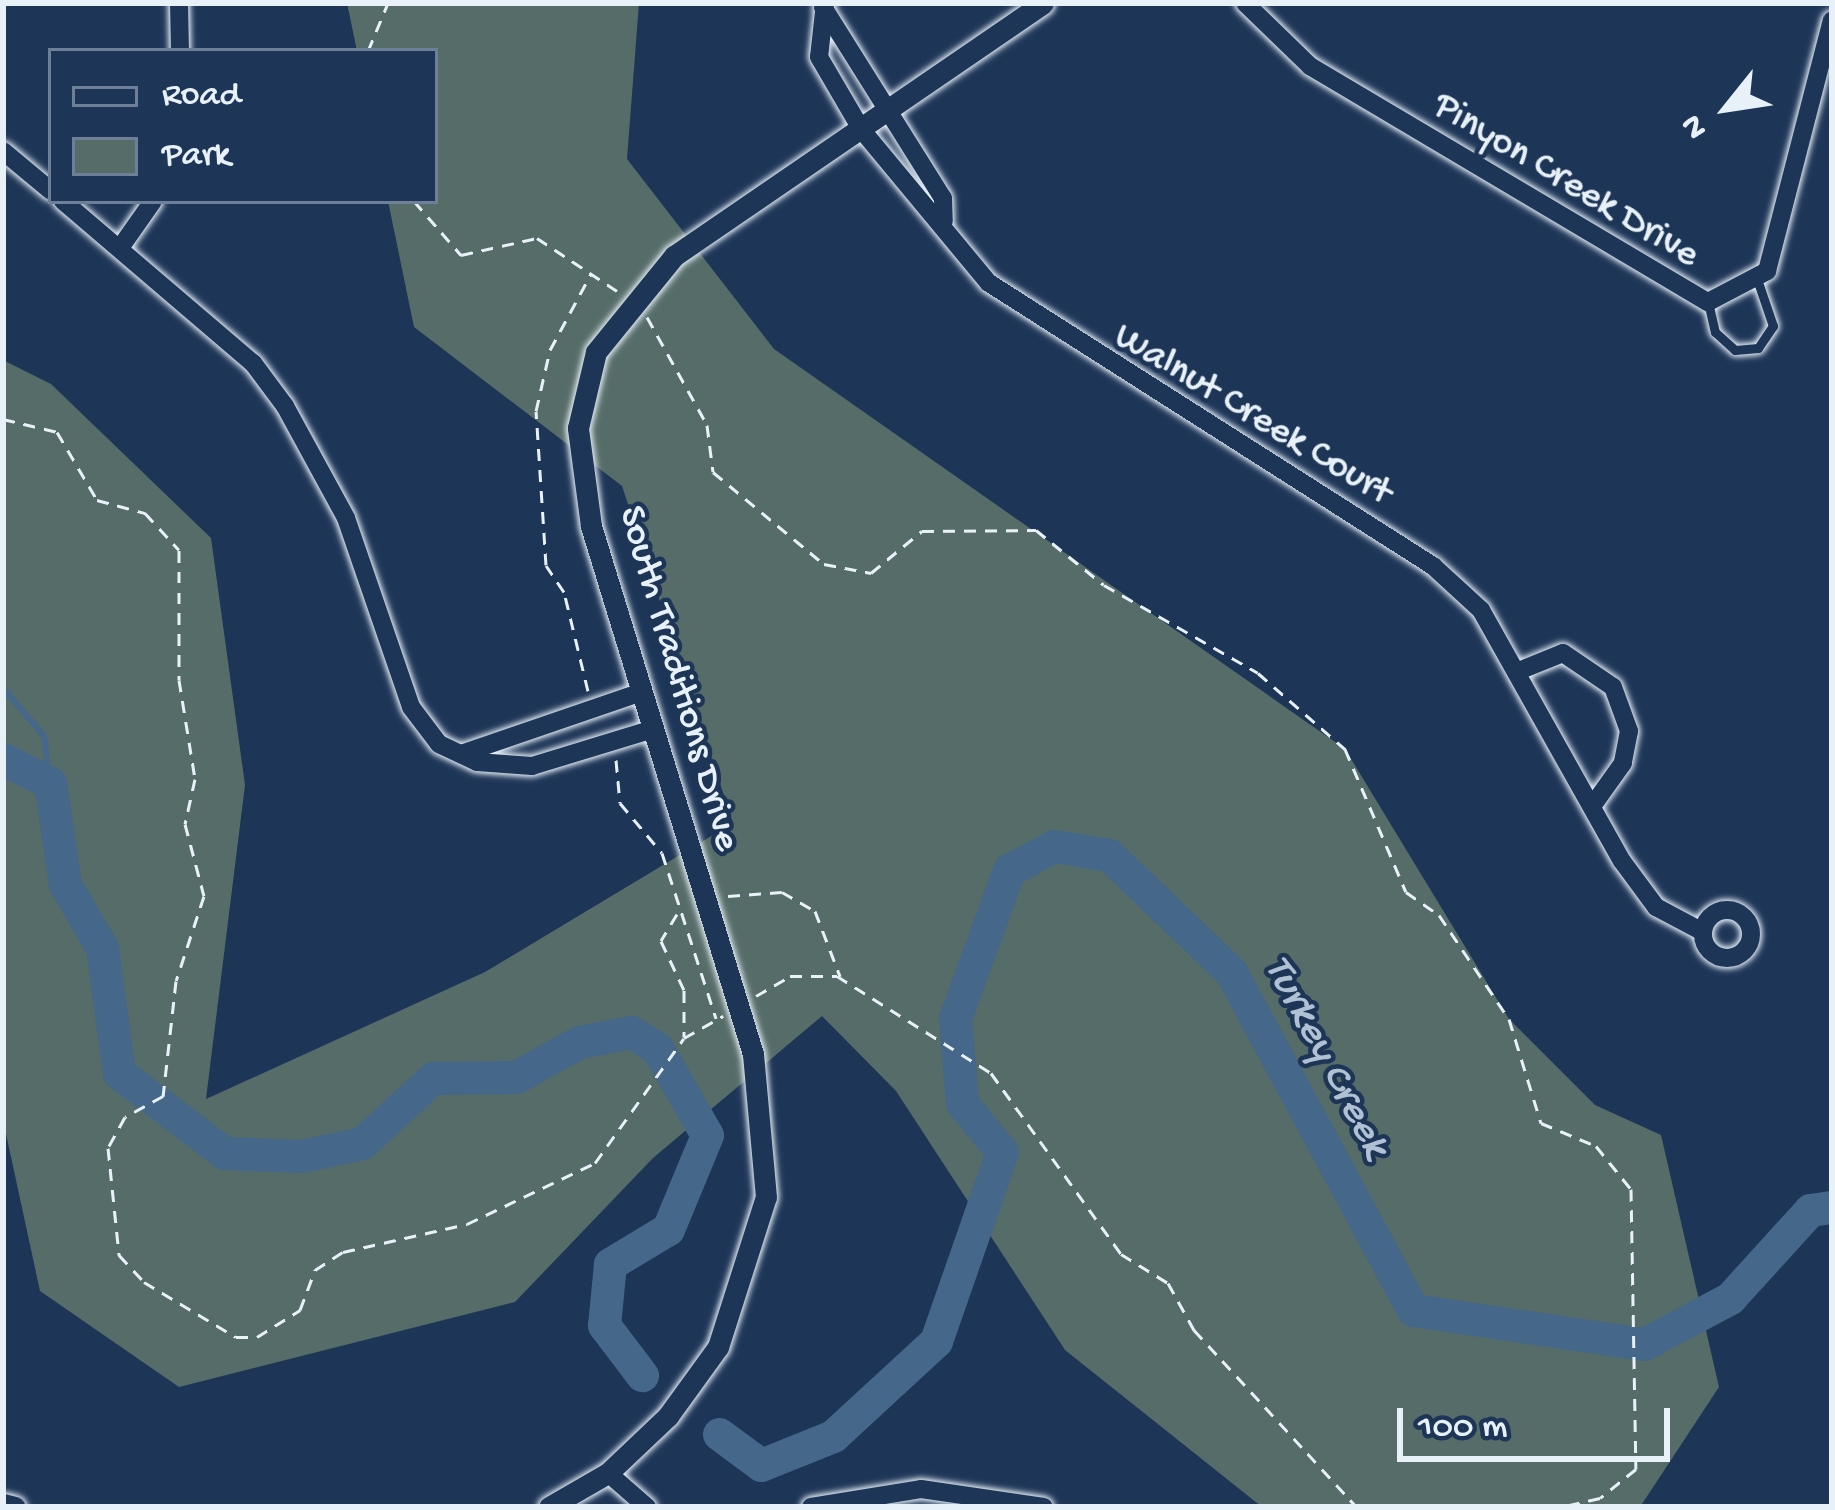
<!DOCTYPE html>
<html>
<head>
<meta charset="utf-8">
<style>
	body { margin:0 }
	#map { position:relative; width:1835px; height:1510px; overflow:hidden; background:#1d3557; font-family:"Gochi Hand",sans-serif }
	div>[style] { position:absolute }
	.green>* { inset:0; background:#566c68 }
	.stream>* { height:6px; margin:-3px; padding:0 3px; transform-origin:3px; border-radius:3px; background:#44678a }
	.river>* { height:33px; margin:-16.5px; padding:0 16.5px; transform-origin:16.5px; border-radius:16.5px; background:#44678a }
	.path>* { height:3px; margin-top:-1.5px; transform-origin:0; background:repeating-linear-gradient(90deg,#e8f1f8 0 12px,transparent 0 21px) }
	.roads { filter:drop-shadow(0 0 3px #e8f1f8) drop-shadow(0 0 3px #e8f1f8) }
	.service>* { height:9px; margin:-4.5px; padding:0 4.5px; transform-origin:4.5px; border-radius:4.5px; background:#1d3557 }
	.minor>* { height:18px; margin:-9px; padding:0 9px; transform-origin:9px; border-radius:9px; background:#1d3557 }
	.minor>.ring { margin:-9px; padding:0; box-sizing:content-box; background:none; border:18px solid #1d3557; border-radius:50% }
	.tertiary>* { height:21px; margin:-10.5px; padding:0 10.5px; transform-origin:10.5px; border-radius:10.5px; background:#1d3557 }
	span { translate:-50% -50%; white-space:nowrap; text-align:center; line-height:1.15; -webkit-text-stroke:9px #1d3557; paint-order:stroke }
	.street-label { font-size:39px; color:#e8f1f8 }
	.water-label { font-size:42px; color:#afc1d2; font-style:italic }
	.frame { position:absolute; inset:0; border:6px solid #e8f1f8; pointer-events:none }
	.legend { position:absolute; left:48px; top:48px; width:390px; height:156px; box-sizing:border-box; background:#1d3557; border:3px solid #6e8097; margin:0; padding:15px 21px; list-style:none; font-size:36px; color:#e8f1f8 }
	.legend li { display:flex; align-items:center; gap:24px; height:60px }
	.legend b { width:60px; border:3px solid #6e8097 }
	.north { position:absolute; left:1667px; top:48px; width:120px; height:120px; -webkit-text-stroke:9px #1d3557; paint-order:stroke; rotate:240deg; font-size:33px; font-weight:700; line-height:48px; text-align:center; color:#e8f1f8 }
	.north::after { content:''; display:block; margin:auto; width:42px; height:54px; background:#e8f1f8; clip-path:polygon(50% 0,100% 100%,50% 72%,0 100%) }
	.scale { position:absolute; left:1397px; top:1408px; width:273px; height:54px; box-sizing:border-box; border:6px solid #e8f1f8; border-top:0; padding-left:15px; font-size:36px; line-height:42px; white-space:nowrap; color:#e8f1f8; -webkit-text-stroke:9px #1d3557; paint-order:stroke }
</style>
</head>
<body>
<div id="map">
	<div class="green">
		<div style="clip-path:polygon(347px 3px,639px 3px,627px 159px,774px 349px,1345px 749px,1509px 1019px,1595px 1105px,1661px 1135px,1719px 1387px,1640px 1507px,1262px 1507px,1065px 1350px,896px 1091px,822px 1016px,653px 1158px,515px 1302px,179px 1387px,40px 1291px,3px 1120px,3px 360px,51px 384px,211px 538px,245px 785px,206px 1099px,485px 972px,733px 823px,622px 486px,414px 327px,388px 201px,435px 201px,435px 51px,357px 51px)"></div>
	</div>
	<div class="stream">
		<div style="left:3px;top:688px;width:63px;rotate:49.5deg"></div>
		<div style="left:44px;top:736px;width:47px;rotate:82.7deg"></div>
	</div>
	<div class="river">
		<div style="left:3px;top:759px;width:53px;rotate:27.1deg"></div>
		<div style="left:50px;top:783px;width:102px;rotate:81.6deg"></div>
		<div style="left:65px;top:884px;width:74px;rotate:60deg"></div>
		<div style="left:102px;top:948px;width:126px;rotate:82.3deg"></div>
		<div style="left:119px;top:1073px;width:132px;rotate:37.3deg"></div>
		<div style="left:224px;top:1153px;width:77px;rotate:2.2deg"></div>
		<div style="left:301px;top:1156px;width:62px;rotate:-12deg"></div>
		<div style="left:362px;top:1143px;width:96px;rotate:-42.5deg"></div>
		<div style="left:433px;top:1078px;width:83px;rotate:-0.7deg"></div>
		<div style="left:516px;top:1077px;width:72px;rotate:-29.1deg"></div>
		<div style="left:579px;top:1042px;width:53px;rotate:-10.9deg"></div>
		<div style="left:631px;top:1032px;width:31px;rotate:32deg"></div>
		<div style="left:657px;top:1048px;width:100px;rotate:60.1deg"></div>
		<div style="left:707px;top:1135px;width:102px;rotate:112.5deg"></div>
		<div style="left:668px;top:1229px;width:68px;rotate:148.9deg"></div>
		<div style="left:610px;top:1264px;width:61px;rotate:95.6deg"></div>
		<div style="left:604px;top:1325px;width:63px;rotate:52.8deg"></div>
		<div style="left:719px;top:1434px;width:52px;rotate:36.4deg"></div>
		<div style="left:761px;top:1465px;width:78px;rotate:-21.9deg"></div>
		<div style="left:833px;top:1436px;width:140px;rotate:-42.7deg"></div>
		<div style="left:936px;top:1341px;width:200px;rotate:-70.8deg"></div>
		<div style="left:1002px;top:1152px;width:63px;rotate:-129.2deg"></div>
		<div style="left:962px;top:1103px;width:85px;rotate:-94.7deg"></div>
		<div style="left:955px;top:1018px;width:158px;rotate:-70deg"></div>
		<div style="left:1009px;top:870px;width:51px;rotate:-28.1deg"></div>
		<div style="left:1054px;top:846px;width:56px;rotate:9.3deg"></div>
		<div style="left:1109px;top:855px;width:169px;rotate:43.8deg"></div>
		<div style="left:1231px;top:972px;width:384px;rotate:61.7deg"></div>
		<div style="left:1413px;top:1310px;width:233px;rotate:8.4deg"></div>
		<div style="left:1644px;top:1344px;width:98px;rotate:-28.1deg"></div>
		<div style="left:1730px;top:1298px;width:119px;rotate:-47.7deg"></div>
		<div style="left:1810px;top:1210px;width:22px;rotate:-8deg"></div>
	</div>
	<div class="path">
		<div style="left:368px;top:51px;width:52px;rotate:-67.4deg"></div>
		<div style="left:414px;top:201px;width:72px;rotate:49deg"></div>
		<div style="left:461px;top:255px;width:78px;rotate:-12.6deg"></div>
		<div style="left:537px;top:238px;width:96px;rotate:33.5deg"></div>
		<div style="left:647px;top:317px;width:124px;rotate:60.9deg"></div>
		<div style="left:707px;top:425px;width:47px;rotate:82.7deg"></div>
		<div style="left:713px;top:472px;width:144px;rotate:39.7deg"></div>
		<div style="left:824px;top:564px;width:48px;rotate:10.8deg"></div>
		<div style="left:871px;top:573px;width:66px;rotate:-39.5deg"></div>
		<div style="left:922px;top:531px;width:114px;rotate:-0.5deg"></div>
		<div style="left:1036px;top:530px;width:87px;rotate:39deg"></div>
		<div style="left:1104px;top:585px;width:177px;rotate:29.7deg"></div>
		<div style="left:1258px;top:673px;width:116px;rotate:41.1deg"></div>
		<div style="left:1345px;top:749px;width:155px;rotate:66.9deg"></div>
		<div style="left:1406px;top:892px;width:40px;rotate:34.9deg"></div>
		<div style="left:1439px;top:915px;width:125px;rotate:56.1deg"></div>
		<div style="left:1509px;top:1019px;width:109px;rotate:72.9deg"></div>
		<div style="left:1541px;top:1123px;width:60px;rotate:22.7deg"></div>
		<div style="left:1596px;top:1146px;width:55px;rotate:50.9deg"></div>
		<div style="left:1631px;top:1189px;width:280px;rotate:89deg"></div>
		<div style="left:1636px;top:1469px;width:46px;rotate:141.1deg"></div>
		<div style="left:1600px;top:1498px;width:39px;rotate:167deg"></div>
		<div style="left:3px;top:419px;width:56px;rotate:13.5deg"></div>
		<div style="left:57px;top:432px;width:79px;rotate:59.5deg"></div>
		<div style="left:97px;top:500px;width:50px;rotate:15.2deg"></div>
		<div style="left:145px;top:513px;width:50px;rotate:47.4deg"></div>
		<div style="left:179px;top:550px;width:130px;rotate:90deg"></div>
		<div style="left:179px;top:680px;width:100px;rotate:80.8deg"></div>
		<div style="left:195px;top:779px;width:46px;rotate:102.5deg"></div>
		<div style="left:185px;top:824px;width:74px;rotate:75.2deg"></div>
		<div style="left:204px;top:896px;width:89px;rotate:108.2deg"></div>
		<div style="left:176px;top:981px;width:116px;rotate:96.4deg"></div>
		<div style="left:163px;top:1096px;width:43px;rotate:151.1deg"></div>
		<div style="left:125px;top:1117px;width:35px;rotate:119deg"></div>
		<div style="left:108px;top:1148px;width:108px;rotate:84.1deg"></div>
		<div style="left:119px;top:1255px;width:37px;rotate:47deg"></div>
		<div style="left:144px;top:1282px;width:107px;rotate:30.9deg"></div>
		<div style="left:236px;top:1337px;width:21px"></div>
		<div style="left:257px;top:1337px;width:51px;rotate:-32.1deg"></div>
		<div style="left:300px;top:1310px;width:43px;rotate:-69.4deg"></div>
		<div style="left:315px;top:1270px;width:33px;rotate:-33deg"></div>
		<div style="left:343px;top:1252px;width:127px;rotate:-12.7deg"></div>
		<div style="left:467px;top:1224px;width:142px;rotate:-25.5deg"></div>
		<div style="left:595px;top:1163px;width:153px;rotate:-54.5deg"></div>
		<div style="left:684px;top:1038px;width:45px;rotate:-29.4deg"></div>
		<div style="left:588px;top:691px;width:102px;rotate:-103.6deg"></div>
		<div style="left:564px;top:592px;width:32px;rotate:-124deg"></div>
		<div style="left:546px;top:565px;width:154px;rotate:-93.7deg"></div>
		<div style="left:536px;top:411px;width:63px;rotate:-77.1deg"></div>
		<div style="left:550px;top:350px;width:86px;rotate:-61.7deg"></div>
		<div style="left:616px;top:760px;width:43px;rotate:84.7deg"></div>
		<div style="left:620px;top:803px;width:65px;rotate:50deg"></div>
		<div style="left:662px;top:853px;width:174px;rotate:71.9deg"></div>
		<div style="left:728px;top:896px;width:54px;rotate:-4.2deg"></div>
		<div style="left:782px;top:892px;width:38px;rotate:30deg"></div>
		<div style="left:815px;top:911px;width:70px;rotate:69deg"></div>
		<div style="left:677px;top:914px;width:31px;rotate:121deg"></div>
		<div style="left:661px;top:941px;width:54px;rotate:64.9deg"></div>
		<div style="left:684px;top:990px;width:47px;rotate:90deg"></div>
		<div style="left:756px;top:996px;width:39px;rotate:-30deg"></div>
		<div style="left:790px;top:976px;width:47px"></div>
		<div style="left:837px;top:976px;width:182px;rotate:32.2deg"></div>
		<div style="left:991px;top:1073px;width:223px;rotate:54.3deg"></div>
		<div style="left:1121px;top:1254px;width:55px;rotate:31.7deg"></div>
		<div style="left:1168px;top:1283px;width:54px;rotate:61deg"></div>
		<div style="left:1194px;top:1330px;width:241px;rotate:47.4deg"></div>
	</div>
	<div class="roads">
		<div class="service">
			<div style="left:1708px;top:302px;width:31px;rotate:77deg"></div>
			<div style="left:1715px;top:332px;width:27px;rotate:42deg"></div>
			<div style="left:1735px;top:350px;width:23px;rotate:-5deg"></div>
			<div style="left:1758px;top:348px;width:27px;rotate:-56deg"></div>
			<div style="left:1773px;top:326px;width:46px;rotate:-108.8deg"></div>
		</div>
		<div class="minor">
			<div style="left:179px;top:3px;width:48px;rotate:88.8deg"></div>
			<div style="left:825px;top:3px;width:54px;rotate:96.3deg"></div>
			<div style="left:819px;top:57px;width:83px;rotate:59.7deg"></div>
			<div style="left:861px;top:129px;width:200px;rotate:50.3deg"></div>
			<div style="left:989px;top:283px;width:527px;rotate:32.51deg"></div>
			<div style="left:1433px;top:566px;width:65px;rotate:42.5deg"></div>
			<div style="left:1481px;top:610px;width:288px;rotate:60.7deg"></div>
			<div style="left:1622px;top:861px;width:57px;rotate:53.5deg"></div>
			<div style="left:1656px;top:907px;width:53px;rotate:28deg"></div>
			<div style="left:1245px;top:3px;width:91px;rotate:44.1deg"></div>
			<div style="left:1310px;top:66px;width:463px;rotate:30.7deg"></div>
			<div style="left:1708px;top:302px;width:67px;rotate:-27.7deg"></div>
			<div style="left:1767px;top:271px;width:259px;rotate:-75.5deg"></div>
			<div style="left:823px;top:7px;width:226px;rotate:57.9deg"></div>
			<div style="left:943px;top:198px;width:23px;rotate:88deg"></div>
			<div style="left:3px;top:151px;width:62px;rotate:39.8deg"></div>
			<div style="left:63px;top:201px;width:250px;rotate:40.5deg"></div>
			<div style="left:253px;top:363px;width:54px;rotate:53.3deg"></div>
			<div style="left:285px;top:406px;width:128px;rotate:61.4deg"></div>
			<div style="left:346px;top:518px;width:200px;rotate:71deg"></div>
			<div style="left:411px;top:707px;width:46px;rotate:52.9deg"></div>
			<div style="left:439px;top:744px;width:42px;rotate:25.3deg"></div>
			<div style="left:477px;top:762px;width:55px;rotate:4.2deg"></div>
			<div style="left:532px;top:766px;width:123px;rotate:-17deg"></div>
			<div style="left:120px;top:248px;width:57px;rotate:-54.9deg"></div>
			<div style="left:1521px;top:670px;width:45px;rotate:-22deg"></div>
			<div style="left:1563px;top:653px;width:60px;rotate:34.2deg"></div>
			<div style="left:1613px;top:687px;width:47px;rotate:70deg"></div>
			<div style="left:1629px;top:731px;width:33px;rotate:101deg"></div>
			<div style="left:1623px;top:763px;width:52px;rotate:125.5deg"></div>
			<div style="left:461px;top:754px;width:188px;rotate:-18.9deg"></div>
			<div class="ring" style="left:1703px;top:910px;width:30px;height:30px"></div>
			<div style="left:608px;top:1473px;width:52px;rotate:41.1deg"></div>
			<div style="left:811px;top:1507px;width:111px;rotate:-9.3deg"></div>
			<div style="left:921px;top:1489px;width:124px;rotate:8.3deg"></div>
		</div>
		<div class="tertiary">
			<div style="left:3px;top:1504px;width:12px;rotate:14deg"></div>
			<div style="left:549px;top:1507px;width:68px;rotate:-30deg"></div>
			<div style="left:608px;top:1473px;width:83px;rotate:-43.5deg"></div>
			<div style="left:668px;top:1416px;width:85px;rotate:-54.1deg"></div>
			<div style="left:718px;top:1347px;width:157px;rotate:-72.3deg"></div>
			<div style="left:766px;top:1197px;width:144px;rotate:-95.2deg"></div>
			<div style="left:753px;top:1054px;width:552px;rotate:-107.06deg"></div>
			<div style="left:591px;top:526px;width:99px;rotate:-97.6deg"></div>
			<div style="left:578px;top:428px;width:78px;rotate:-76.7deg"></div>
			<div style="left:596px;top:352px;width:124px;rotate:-50.9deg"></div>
			<div style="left:674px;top:256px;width:447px;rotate:-34.4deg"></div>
		</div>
	</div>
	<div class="street-label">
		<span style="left:1565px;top:182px;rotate:31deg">Pinyon Creek Drive</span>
		<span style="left:1252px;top:416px;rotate:31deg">Walnut Creek Court</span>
		<span style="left:677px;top:679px;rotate:74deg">South Traditions Drive</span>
	</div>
	<div class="water-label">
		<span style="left:1324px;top:1058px;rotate:62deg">Turkey Creek</span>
	</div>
	<div class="frame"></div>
	<ul class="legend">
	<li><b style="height:15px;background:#1d3557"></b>Road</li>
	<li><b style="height:33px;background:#566c68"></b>Park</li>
	</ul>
	<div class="north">N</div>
	<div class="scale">100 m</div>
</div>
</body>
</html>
